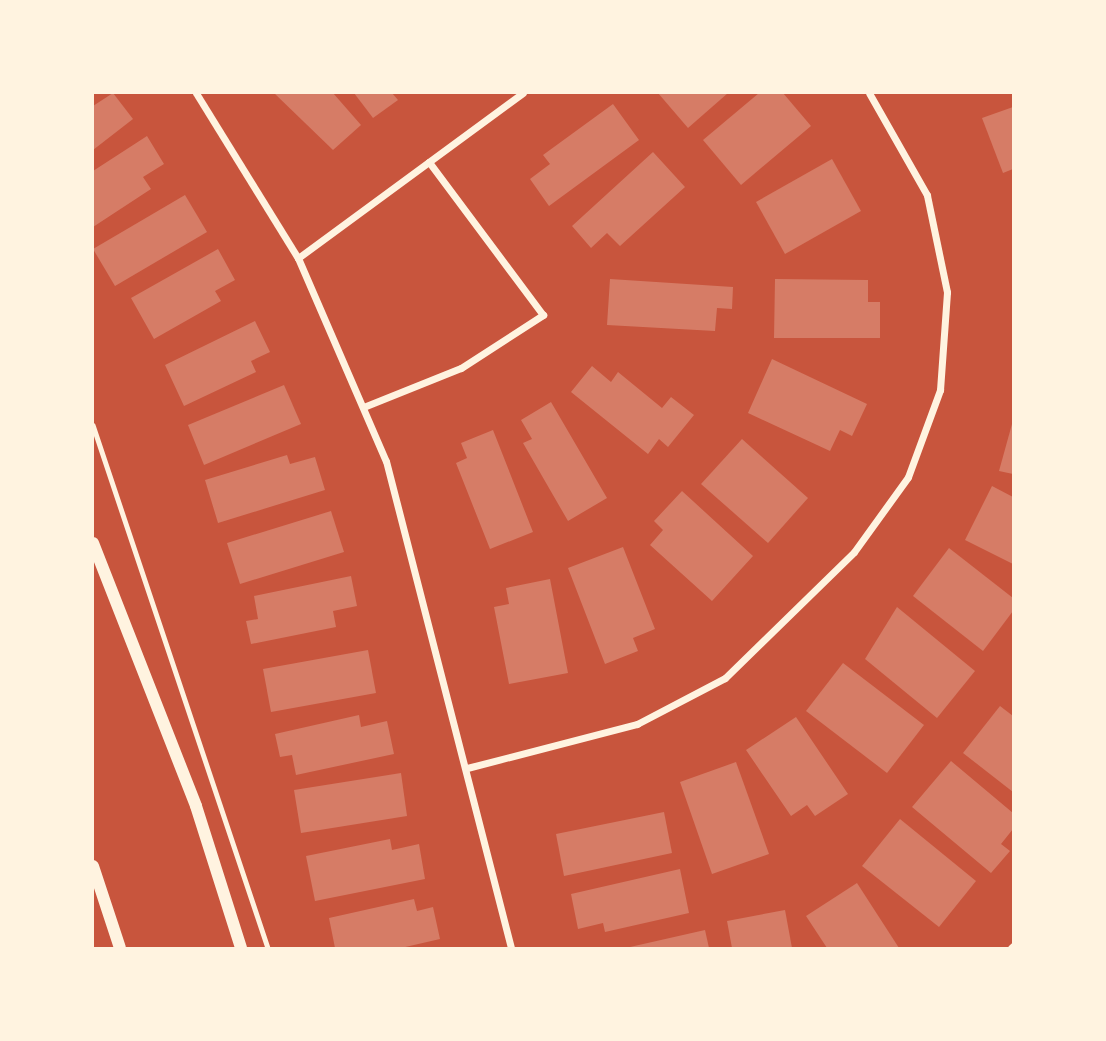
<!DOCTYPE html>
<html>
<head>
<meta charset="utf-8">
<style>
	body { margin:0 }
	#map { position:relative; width:1106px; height:1041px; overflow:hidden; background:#c8553d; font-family:Cabin,sans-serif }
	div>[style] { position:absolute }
	.building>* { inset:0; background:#d67c66 }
	.path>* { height:4.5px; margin:-2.25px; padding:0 2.25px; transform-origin:2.25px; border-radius:2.25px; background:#fff3e0 }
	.minor>* { height:7px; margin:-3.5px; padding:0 3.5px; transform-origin:3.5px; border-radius:3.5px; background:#fff3e0 }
	.tertiary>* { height:12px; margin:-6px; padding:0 6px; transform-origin:6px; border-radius:6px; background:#fff3e0 }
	span { translate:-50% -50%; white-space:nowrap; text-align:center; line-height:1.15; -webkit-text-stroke:6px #fff3e0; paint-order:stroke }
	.frame { position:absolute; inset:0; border:94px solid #fff3e0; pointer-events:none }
</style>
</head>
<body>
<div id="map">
	<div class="building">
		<div style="clip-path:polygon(113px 93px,133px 119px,93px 150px,93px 106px)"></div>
		<div style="clip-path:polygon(274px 93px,333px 93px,361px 125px,333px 150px)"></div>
		<div style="clip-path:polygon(354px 93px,392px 93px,398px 100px,373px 118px)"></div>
		<div style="clip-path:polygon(658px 93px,728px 93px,688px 128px)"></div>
		<div style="clip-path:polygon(759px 93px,783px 93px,811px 126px,741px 185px,703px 140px)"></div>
		<div style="clip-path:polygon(613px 104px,639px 140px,549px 206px,530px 179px,550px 164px,543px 155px)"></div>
		<div style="clip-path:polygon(1013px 107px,1013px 169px,1003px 173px,982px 118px)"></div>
		<div style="clip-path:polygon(147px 136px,164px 164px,143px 177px,151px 189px,93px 227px,93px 171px)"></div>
		<div style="clip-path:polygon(653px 152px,685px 187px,620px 246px,607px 233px,591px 248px,572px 226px)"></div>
		<div style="clip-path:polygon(832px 159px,861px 211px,785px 254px,756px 202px)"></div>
		<div style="clip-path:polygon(185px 195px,207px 232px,115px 286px,93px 249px)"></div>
		<div style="clip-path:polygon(218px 249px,235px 280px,215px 291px,221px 301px,154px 339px,131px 298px)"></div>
		<div style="clip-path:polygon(610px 279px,733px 287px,732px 309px,717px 308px,715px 331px,607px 325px)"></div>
		<div style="clip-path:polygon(775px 279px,868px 280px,868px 302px,880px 302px,880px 338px,774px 338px)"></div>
		<div style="clip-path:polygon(255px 321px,270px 352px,251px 361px,256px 372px,184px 406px,165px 365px)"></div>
		<div style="clip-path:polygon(772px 359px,867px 404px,852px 436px,840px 430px,830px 451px,748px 413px)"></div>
		<div style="clip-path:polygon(592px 366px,611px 382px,618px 372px,662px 408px,671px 397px,694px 415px,668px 447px,659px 439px,648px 454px,571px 392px)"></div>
		<div style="clip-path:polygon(284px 385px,301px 424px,204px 465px,188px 425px)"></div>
		<div style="clip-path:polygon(551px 402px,607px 498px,568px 521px,523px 443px,532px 439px,521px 420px)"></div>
		<div style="clip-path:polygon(1012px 424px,1013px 424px,1013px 474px,999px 471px)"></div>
		<div style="clip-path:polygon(493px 430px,533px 532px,490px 549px,456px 463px,467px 458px,461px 443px)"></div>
		<div style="clip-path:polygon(742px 439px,808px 498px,768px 543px,701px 484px)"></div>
		<div style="clip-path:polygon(287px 455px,290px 464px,315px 457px,325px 490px,218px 523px,205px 480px)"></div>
		<div style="clip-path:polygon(992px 486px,1013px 497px,1013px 564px,965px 540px)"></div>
		<div style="clip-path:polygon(682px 491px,753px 556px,712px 601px,650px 545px,663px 530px,654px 521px)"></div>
		<div style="clip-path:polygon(331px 511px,344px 552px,240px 584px,227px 543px)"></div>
		<div style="clip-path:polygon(623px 547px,655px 629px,633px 638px,638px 651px,605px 664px,568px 568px)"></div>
		<div style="clip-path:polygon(949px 548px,1013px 598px,1013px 611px,983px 651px,913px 596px)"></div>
		<div style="clip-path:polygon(351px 576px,357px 606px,333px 611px,336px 627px,251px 644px,246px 621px,258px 619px,254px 596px)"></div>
		<div style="clip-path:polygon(550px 579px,568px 673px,509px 684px,494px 607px,509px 604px,506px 588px)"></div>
		<div style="clip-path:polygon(897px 607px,975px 671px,937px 718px,865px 659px)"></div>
		<div style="clip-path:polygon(368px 650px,376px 693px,271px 712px,263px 669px)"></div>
		<div style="clip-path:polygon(843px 663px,924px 725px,887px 773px,806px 711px)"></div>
		<div style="clip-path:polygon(1000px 706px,1013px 716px,1013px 792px,963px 753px)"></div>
		<div style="clip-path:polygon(359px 715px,361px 727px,387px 721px,394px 754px,296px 775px,292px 755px,280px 757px,275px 734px)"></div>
		<div style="clip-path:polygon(796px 717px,848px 794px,815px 816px,807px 805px,791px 816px,746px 750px)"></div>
		<div style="clip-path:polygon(951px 761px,1013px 813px,1013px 829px,1001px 844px,1010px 851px,991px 873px,912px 807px)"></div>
		<div style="clip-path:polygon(736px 762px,769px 854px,712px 874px,680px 782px)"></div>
		<div style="clip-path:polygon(401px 773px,407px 816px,301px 833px,294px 790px)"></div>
		<div style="clip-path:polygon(664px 812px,672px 853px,564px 876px,556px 834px)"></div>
		<div style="clip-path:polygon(900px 819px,976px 881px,939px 927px,862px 866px)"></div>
		<div style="clip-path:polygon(390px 839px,392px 850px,419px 844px,425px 879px,315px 901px,306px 856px)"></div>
		<div style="clip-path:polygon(680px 869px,689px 913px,605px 932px,603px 923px,578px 929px,571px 894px)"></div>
		<div style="clip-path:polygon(857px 883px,899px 948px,827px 948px,806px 916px)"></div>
		<div style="clip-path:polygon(414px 899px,417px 911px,433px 907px,440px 939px,401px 948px,335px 948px,329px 918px)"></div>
		<div style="clip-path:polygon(785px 910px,792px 948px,732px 948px,727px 921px)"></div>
		<div style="clip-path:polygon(705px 930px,709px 948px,630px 948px,630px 947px)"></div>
	</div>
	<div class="path">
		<div style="left:93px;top:425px;width:552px;rotate:71.5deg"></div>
	</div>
	<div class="minor">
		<div style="left:196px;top:93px;width:194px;rotate:58.3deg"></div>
		<div style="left:298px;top:258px;width:221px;rotate:66.6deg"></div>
		<div style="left:386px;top:461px;width:503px;rotate:75.6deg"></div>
		<div style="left:298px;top:258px;width:279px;rotate:-36.3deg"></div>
		<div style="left:366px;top:406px;width:102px;rotate:-21.8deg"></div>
		<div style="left:461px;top:368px;width:98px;rotate:-32.9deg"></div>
		<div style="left:543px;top:315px;width:191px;rotate:-126.7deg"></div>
		<div style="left:467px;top:768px;width:176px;rotate:-14.5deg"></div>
		<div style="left:637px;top:724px;width:99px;rotate:-27.6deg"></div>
		<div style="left:725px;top:678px;width:180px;rotate:-44.3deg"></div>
		<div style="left:854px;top:552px;width:92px;rotate:-54.2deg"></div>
		<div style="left:908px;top:477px;width:93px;rotate:-69.8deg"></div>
		<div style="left:940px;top:390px;width:98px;rotate:-85.9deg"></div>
		<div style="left:947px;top:292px;width:99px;rotate:-101.7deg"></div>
		<div style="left:927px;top:195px;width:117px;rotate:-119.6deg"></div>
		<div style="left:1011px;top:948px;width:3px;rotate:-45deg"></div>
	</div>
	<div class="tertiary">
		<div style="left:93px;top:543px;width:282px;rotate:68.6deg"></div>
		<div style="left:196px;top:806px;width:149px;rotate:72.4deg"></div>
		<div style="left:93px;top:866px;width:86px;rotate:71.8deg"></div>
	</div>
	<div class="frame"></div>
</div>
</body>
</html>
